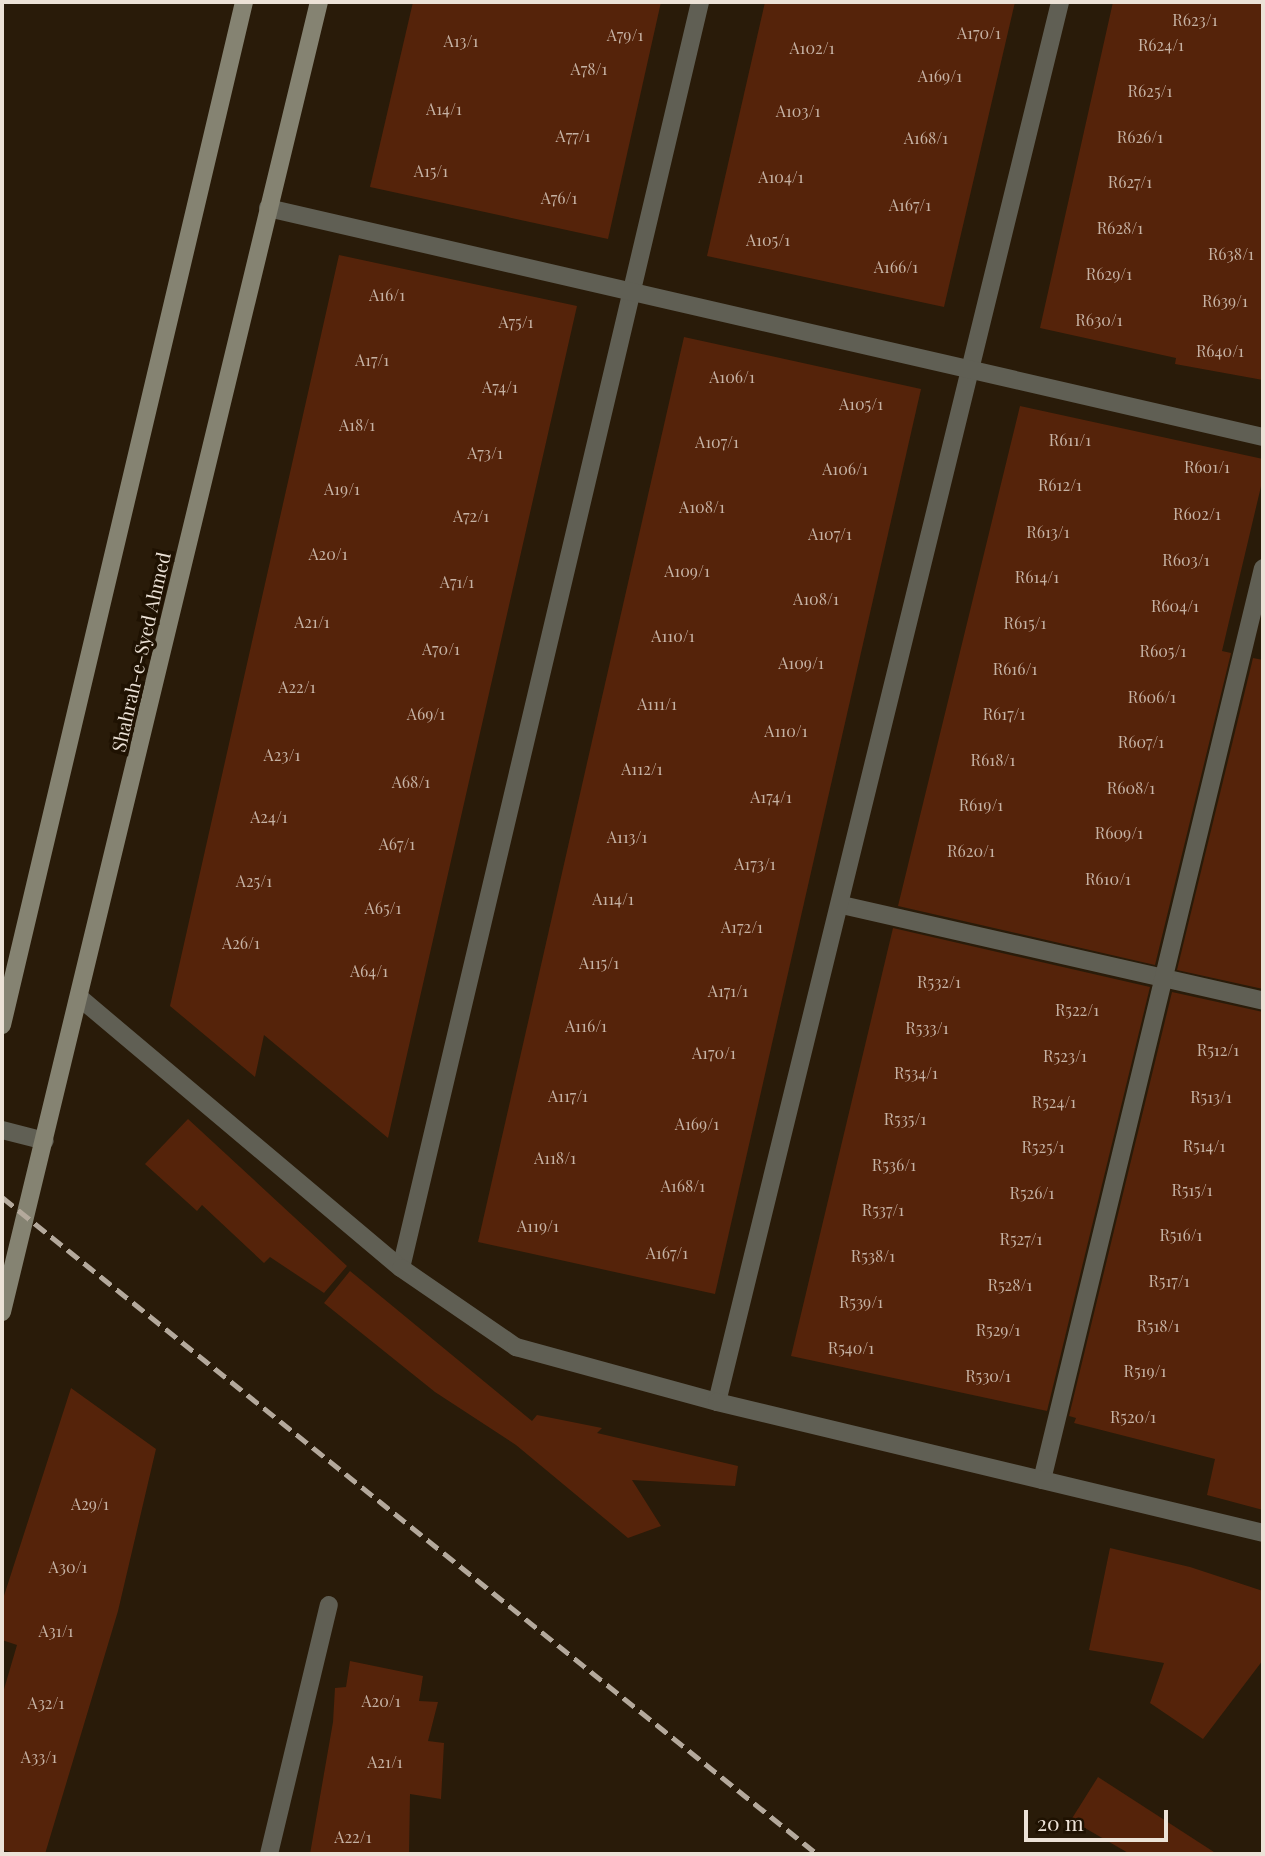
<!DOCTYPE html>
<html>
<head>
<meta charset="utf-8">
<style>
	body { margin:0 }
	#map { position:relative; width:1265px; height:1856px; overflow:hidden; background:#291b09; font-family:"Playfair Display",serif }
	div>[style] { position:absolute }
	.building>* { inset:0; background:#55230a }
	.minor>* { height:18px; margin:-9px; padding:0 9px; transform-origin:9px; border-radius:9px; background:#605f54 }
	.tertiary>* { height:18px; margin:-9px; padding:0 9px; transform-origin:9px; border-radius:9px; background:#605f54 }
	.secondary>* { height:18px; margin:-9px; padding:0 9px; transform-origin:9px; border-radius:9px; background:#858372 }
	.rail>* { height:5px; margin-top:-2.5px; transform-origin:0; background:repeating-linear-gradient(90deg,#b4a99c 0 14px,transparent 0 21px) }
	span { translate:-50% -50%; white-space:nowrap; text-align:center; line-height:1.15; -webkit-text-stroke:7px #1f1202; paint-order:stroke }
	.number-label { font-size:16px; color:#c6b2a4 }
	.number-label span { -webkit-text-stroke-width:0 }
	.street-label { font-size:19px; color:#ece2d7 }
	.frame { position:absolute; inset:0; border:4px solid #ece2d7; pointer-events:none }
	.scale { position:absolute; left:1024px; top:1810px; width:144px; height:32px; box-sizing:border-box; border:4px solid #ece2d7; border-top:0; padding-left:9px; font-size:21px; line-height:24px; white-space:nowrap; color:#ece2d7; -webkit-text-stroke:5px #1f1202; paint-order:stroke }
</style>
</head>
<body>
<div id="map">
	<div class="building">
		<div style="clip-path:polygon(413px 2px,661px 2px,608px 239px,370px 187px)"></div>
		<div style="clip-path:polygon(765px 2px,1015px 2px,944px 307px,707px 256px)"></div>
		<div style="clip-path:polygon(1113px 2px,1263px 2px,1263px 380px,1175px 364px,1176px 358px,1040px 328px)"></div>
		<div style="clip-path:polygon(339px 255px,577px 306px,388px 1138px,264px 1035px,255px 1077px,170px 1006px)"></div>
		<div style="clip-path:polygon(684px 337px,921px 389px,715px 1294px,478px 1242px)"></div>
		<div style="clip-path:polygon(1020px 406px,1263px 459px,1263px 478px,1222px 651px,1231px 653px,1155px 965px,898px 906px)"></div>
		<div style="clip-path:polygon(1253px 658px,1263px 660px,1263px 989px,1177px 970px)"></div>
		<div style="clip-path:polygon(893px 928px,1150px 987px,1047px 1411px,791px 1356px)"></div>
		<div style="clip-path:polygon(1172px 992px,1263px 1012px,1263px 1510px,1207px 1495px,1215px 1459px,1074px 1423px,1076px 1418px,1069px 1416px)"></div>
		<div style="clip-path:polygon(188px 1119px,347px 1266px,324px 1293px,270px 1257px,264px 1263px,202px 1205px,197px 1211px,145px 1164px)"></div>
		<div style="clip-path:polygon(350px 1271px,532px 1421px,537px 1415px,602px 1428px,597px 1433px,738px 1466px,735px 1486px,632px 1480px,661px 1526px,628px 1538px,516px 1445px,435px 1392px,324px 1303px)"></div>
		<div style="clip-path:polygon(71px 1388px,156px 1449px,118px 1611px,45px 1854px,22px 1854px,2px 1850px,2px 1696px,17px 1645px,2px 1640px,2px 1602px)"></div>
		<div style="clip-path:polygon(1110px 1548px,1190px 1567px,1263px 1591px,1263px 1660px,1203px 1739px,1150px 1703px,1164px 1663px,1089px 1650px)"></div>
		<div style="clip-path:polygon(350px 1661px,423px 1676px,419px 1701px,438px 1702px,428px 1741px,444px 1743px,441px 1799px,410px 1794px,409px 1854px,310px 1854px,333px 1722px,335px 1688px,346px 1687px)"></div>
		<div style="clip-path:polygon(1098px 1777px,1217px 1854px,1130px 1854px,1071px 1820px)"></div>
	</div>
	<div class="minor">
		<div style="left:842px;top:905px;width:432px;rotate:12.8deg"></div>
		<div style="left:2px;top:1130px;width:44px;rotate:14.3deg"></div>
		<div style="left:401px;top:1268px;width:1301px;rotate:-76.71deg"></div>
		<div style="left:717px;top:1402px;width:1441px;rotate:-76.23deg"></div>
		<div style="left:1042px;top:1480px;width:938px;rotate:-76.38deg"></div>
		<div style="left:269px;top:1854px;width:256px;rotate:-76.5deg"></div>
	</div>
	<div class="tertiary">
		<div style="left:268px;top:208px;width:1021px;rotate:12.96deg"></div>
		<div style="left:80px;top:998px;width:419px;rotate:40.1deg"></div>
		<div style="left:401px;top:1268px;width:140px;rotate:34.5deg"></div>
		<div style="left:516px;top:1347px;width:208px;rotate:15.3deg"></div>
		<div style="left:717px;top:1402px;width:561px;rotate:13.49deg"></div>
	</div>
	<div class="secondary">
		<div style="left:2px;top:1025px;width:1051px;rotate:-76.69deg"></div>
		<div style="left:2px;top:1312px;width:1348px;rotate:-76.4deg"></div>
	</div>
	<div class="rail">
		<div style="left:2px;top:1197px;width:1047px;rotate:38.87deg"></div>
	</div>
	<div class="number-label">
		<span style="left:1195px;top:20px">R623/1</span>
		<span style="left:979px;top:33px">A170/1</span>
		<span style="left:625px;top:35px">A79/1</span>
		<span style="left:461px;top:41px">A13/1</span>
		<span style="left:1161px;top:45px">R624/1</span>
		<span style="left:812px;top:48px">A102/1</span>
		<span style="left:589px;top:69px">A78/1</span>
		<span style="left:940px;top:76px">A169/1</span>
		<span style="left:1150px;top:91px">R625/1</span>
		<span style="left:444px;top:109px">A14/1</span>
		<span style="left:798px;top:111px">A103/1</span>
		<span style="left:573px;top:136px">A77/1</span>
		<span style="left:1140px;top:137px">R626/1</span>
		<span style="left:926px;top:138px">A168/1</span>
		<span style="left:431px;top:171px">A15/1</span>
		<span style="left:781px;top:177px">A104/1</span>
		<span style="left:1130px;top:182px">R627/1</span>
		<span style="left:559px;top:198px">A76/1</span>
		<span style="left:910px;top:205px">A167/1</span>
		<span style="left:1120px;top:228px">R628/1</span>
		<span style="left:768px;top:240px">A105/1</span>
		<span style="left:1231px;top:254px">R638/1</span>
		<span style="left:896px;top:267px">A166/1</span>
		<span style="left:1109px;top:274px">R629/1</span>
		<span style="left:387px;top:295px">A16/1</span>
		<span style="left:1225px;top:301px">R639/1</span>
		<span style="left:1099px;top:320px">R630/1</span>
		<span style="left:516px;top:322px">A75/1</span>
		<span style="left:1220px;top:351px">R640/1</span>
		<span style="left:372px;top:360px">A17/1</span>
		<span style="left:732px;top:377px">A106/1</span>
		<span style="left:500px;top:387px">A74/1</span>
		<span style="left:861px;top:404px">A105/1</span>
		<span style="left:357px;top:425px">A18/1</span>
		<span style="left:1070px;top:440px">R611/1</span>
		<span style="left:717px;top:442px">A107/1</span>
		<span style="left:485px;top:453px">A73/1</span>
		<span style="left:1207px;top:467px">R601/1</span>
		<span style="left:845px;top:469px">A106/1</span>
		<span style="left:1060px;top:485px">R612/1</span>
		<span style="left:342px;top:489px">A19/1</span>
		<span style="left:702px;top:507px">A108/1</span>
		<span style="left:1197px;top:514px">R602/1</span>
		<span style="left:471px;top:516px">A72/1</span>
		<span style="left:1048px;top:532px">R613/1</span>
		<span style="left:830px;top:534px">A107/1</span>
		<span style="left:328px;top:554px">A20/1</span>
		<span style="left:1186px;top:560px">R603/1</span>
		<span style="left:687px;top:571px">A109/1</span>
		<span style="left:1037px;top:577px">R614/1</span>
		<span style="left:457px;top:582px">A71/1</span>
		<span style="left:816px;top:599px">A108/1</span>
		<span style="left:1175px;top:606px">R604/1</span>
		<span style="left:312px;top:622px">A21/1</span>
		<span style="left:1025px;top:623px">R615/1</span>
		<span style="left:673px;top:636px">A110/1</span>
		<span style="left:441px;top:649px">A70/1</span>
		<span style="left:1163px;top:651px">R605/1</span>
		<span style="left:801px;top:663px">A109/1</span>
		<span style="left:1015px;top:669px">R616/1</span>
		<span style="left:297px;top:687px">A22/1</span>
		<span style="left:1152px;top:697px">R606/1</span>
		<span style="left:657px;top:704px">A111/1</span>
		<span style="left:426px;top:714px">A69/1</span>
		<span style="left:1004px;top:714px">R617/1</span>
		<span style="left:786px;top:731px">A110/1</span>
		<span style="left:1141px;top:742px">R607/1</span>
		<span style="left:282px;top:755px">A23/1</span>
		<span style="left:993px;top:760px">R618/1</span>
		<span style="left:642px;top:769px">A112/1</span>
		<span style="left:411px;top:782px">A68/1</span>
		<span style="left:1131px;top:788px">R608/1</span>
		<span style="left:771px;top:797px">A174/1</span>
		<span style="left:981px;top:805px">R619/1</span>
		<span style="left:269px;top:817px">A24/1</span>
		<span style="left:1119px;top:833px">R609/1</span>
		<span style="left:627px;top:837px">A113/1</span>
		<span style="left:397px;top:844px">A67/1</span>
		<span style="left:971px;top:851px">R620/1</span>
		<span style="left:755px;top:864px">A173/1</span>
		<span style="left:1108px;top:879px">R610/1</span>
		<span style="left:254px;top:881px">A25/1</span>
		<span style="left:613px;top:899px">A114/1</span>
		<span style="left:383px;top:908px">A65/1</span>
		<span style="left:742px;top:927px">A172/1</span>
		<span style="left:241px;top:943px">A26/1</span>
		<span style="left:599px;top:963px">A115/1</span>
		<span style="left:369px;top:971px">A64/1</span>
		<span style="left:939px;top:982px">R532/1</span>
		<span style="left:728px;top:991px">A171/1</span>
		<span style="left:1077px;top:1010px">R522/1</span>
		<span style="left:586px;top:1026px">A116/1</span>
		<span style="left:927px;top:1028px">R533/1</span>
		<span style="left:1218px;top:1050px">R512/1</span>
		<span style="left:714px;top:1053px">A170/1</span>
		<span style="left:1065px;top:1056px">R523/1</span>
		<span style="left:916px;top:1073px">R534/1</span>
		<span style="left:568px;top:1096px">A117/1</span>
		<span style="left:1211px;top:1097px">R513/1</span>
		<span style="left:1054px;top:1102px">R524/1</span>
		<span style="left:905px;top:1119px">R535/1</span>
		<span style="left:697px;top:1124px">A169/1</span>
		<span style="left:1204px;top:1146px">R514/1</span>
		<span style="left:1043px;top:1147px">R525/1</span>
		<span style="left:555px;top:1158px">A118/1</span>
		<span style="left:894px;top:1165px">R536/1</span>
		<span style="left:683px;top:1186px">A168/1</span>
		<span style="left:1192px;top:1190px">R515/1</span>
		<span style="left:1032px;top:1193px">R526/1</span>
		<span style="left:883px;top:1210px">R537/1</span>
		<span style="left:538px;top:1226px">A119/1</span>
		<span style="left:1181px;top:1235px">R516/1</span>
		<span style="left:1021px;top:1239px">R527/1</span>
		<span style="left:667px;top:1253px">A167/1</span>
		<span style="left:873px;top:1256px">R538/1</span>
		<span style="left:1169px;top:1281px">R517/1</span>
		<span style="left:1010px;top:1285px">R528/1</span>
		<span style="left:861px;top:1302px">R539/1</span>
		<span style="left:1158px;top:1326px">R518/1</span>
		<span style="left:998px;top:1330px">R529/1</span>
		<span style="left:851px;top:1348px">R540/1</span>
		<span style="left:1145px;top:1371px">R519/1</span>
		<span style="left:988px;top:1376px">R530/1</span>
		<span style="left:1133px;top:1417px">R520/1</span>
		<span style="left:90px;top:1504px">A29/1</span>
		<span style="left:68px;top:1567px">A30/1</span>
		<span style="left:56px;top:1631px">A31/1</span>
		<span style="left:381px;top:1701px">A20/1</span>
		<span style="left:46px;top:1703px">A32/1</span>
		<span style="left:39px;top:1757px">A33/1</span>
		<span style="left:385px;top:1762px">A21/1</span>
		<span style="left:353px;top:1837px">A22/1</span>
	</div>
	<div class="street-label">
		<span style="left:141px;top:652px;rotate:-77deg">Shahrah-e-Syed Ahmed</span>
	</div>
	<div class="frame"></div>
	<div class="scale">20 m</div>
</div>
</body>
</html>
